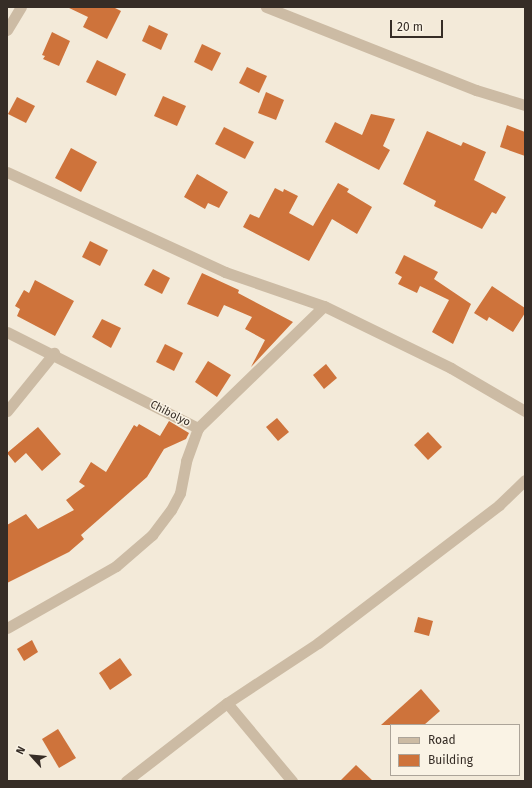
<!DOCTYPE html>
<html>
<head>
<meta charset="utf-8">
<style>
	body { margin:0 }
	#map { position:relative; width:532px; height:788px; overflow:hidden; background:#f3ead9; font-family:"Fira Sans",sans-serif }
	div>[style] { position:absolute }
	.building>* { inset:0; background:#ce733b }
	.minor>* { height:11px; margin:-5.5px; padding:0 5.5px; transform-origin:5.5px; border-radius:5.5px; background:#ccbba4 }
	span { translate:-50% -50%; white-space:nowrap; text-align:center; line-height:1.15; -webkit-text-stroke:3px #faf3e5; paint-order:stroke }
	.street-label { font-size:11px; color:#362d26 }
	.frame { position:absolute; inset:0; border:8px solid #362d26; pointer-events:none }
	.legend { position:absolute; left:390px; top:724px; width:130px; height:52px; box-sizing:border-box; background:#faf3e5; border:1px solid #aca499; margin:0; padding:5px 7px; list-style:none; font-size:12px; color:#362d26 }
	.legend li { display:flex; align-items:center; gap:8px; height:20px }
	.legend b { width:20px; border:1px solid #aca499 }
	.north { position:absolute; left:12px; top:736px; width:40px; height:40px; -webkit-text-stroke:3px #faf3e5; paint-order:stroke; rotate:297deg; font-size:11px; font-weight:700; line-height:16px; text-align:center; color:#362d26 }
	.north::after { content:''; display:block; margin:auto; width:14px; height:18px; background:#362d26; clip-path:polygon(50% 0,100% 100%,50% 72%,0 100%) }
	.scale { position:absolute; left:390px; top:20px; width:53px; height:18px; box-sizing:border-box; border:2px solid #362d26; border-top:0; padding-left:5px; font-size:12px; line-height:14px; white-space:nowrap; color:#362d26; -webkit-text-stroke:3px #faf3e5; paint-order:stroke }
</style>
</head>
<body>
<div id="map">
	<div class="building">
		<div style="clip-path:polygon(67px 7px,113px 7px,121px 11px,107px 39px,83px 27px,88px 17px)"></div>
		<div style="clip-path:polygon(149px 25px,168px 34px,161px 50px,142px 41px)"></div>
		<div style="clip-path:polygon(52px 32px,70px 41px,59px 66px,43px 59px,45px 56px,42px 55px)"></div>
		<div style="clip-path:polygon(202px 44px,221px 53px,212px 71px,194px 62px)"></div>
		<div style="clip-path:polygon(97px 60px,126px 74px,116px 96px,86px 82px)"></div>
		<div style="clip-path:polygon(247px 67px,267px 76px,259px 93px,239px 83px)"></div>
		<div style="clip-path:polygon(266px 92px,284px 100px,276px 120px,258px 113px)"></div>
		<div style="clip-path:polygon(163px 96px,186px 106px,177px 126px,154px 116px)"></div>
		<div style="clip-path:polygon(17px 97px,35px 106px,26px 123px,8px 114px)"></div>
		<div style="clip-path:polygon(371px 114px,395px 119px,383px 146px,390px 150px,379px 170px,325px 142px,335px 122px,362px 135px)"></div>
		<div style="clip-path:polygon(507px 125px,525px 132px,525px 156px,500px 147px)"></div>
		<div style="clip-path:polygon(224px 127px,254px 142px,245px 159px,215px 144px)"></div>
		<div style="clip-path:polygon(427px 131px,461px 146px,463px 142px,486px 152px,474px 180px,506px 197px,496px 214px,492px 212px,482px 229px,434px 206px,436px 201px,403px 184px)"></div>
		<div style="clip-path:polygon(71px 148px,97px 162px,81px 192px,55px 178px)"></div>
		<div style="clip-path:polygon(197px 174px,228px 192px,219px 208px,208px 203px,205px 209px,184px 197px)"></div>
		<div style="clip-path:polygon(338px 183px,349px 189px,347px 192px,372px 207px,357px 234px,332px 219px,309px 261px,243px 227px,250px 214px,259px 218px,275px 188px,283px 192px,284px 189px,298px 196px,289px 213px,313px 226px)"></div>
		<div style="clip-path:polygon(90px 241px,108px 250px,100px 266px,82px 257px)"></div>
		<div style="clip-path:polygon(404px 255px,438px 272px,434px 279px,471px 304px,453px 344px,432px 332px,449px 300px,420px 286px,417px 293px,398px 284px,402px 277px,395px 273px)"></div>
		<div style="clip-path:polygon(153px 269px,170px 278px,162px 294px,144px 285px)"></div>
		<div style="clip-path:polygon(202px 273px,239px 290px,238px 293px,293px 322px,251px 367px,265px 340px,245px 329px,252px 317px,224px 305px,218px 317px,187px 304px)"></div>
		<div style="clip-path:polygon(35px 280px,74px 301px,55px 336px,17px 316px,20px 309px,15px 306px,24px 290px,29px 293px)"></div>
		<div style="clip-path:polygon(492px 286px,525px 308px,525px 313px,513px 332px,489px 317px,487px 321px,474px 313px)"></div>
		<div style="clip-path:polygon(102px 319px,121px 328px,111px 348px,92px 337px)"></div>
		<div style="clip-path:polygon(165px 344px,183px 353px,174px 371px,156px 362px)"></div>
		<div style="clip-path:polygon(208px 361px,231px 375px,217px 397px,195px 382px)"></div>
		<div style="clip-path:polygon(326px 364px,337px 378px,324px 389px,313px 375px)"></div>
		<div style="clip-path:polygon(277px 418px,289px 432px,278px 441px,266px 427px)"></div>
		<div style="clip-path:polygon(169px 421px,189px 433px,186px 439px,164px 449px,147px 477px,81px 535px,84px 539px,69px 552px,7px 583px,7px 525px,26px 514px,38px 529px,74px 510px,66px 500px,85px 486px,79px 482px,91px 462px,106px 472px,134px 425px,137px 427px,139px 424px,160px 436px)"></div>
		<div style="clip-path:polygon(38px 427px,61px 454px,42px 471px,26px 453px,15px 463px,7px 453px)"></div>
		<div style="clip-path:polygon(428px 432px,442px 447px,428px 460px,414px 445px)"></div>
		<div style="clip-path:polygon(418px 617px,433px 621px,429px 636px,414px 632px)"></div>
		<div style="clip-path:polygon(32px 640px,38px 652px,24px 661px,17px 649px)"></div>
		<div style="clip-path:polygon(120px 658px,132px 675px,110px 690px,99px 673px)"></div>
		<div style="clip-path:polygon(421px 689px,440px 711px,424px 725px,381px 725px)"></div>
		<div style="clip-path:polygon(58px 729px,76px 758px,59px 768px,42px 739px)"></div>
		<div style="clip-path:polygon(356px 765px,373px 781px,340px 781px)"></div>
	</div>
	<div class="minor">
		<div style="left:266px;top:7px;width:226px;rotate:21.6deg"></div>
		<div style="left:476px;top:90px;width:51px;rotate:17deg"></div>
		<div style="left:7px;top:30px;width:27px;rotate:-59deg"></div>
		<div style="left:7px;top:172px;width:240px;rotate:24.6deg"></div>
		<div style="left:225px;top:272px;width:105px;rotate:19deg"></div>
		<div style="left:324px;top:306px;width:141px;rotate:26deg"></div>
		<div style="left:451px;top:368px;width:86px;rotate:30.2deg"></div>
		<div style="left:7px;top:332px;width:214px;rotate:26.7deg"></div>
		<div style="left:198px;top:428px;width:175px;rotate:-44.1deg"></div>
		<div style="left:7px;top:411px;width:75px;rotate:-51deg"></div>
		<div style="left:7px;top:628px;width:125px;rotate:-29.6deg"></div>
		<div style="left:116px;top:566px;width:48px;rotate:-40.7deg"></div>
		<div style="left:152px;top:535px;width:31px;rotate:-53deg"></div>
		<div style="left:171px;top:510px;width:19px;rotate:-62deg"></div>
		<div style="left:180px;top:493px;width:33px;rotate:-79deg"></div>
		<div style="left:186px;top:461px;width:35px;rotate:-70deg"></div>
		<div style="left:227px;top:703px;width:102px;rotate:50.2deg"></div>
		<div style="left:126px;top:781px;width:128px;rotate:-37.7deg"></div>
		<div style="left:227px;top:703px;width:109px;rotate:-33.4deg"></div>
		<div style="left:318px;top:643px;width:228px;rotate:-37.3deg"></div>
		<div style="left:499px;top:505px;width:36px;rotate:-44deg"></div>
	</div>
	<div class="street-label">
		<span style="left:170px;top:414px;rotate:27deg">Chibolyo</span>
	</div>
	<div class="frame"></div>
	<ul class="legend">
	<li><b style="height:5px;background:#ccbba4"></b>Road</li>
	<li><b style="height:11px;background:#ce733b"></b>Building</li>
	</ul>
	<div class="north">N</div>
	<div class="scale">20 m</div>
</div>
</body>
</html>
